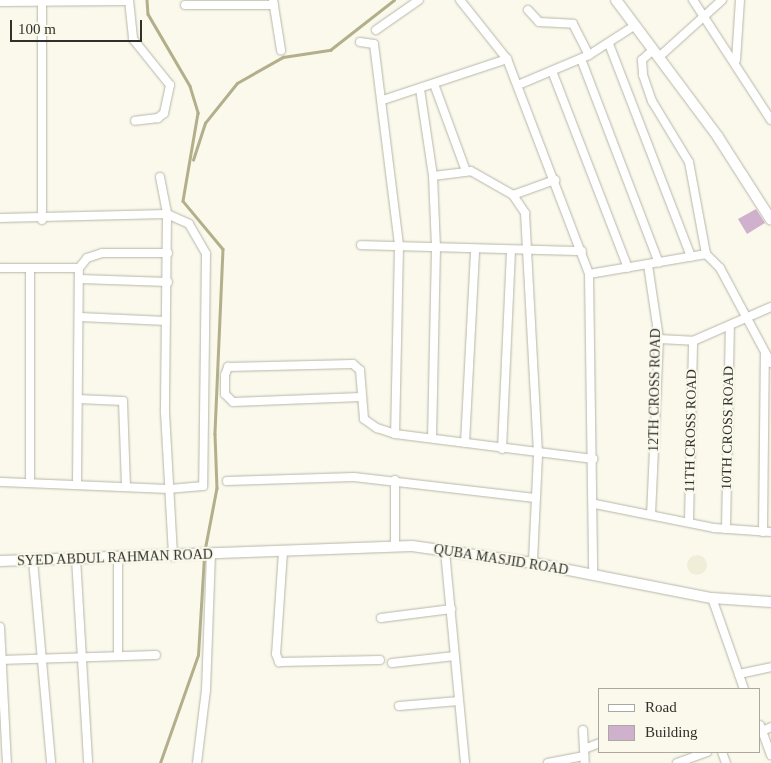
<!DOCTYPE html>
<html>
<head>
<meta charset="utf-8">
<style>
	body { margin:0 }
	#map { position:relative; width:771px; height:763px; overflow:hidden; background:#faf9ec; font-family:Georgia,serif }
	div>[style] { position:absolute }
	.built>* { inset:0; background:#f0eed9 }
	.round { border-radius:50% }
	.stream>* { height:2.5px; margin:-1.25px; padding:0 1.25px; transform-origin:1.25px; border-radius:1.25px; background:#b3af8b }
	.building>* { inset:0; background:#cfb1cd }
	.roads { filter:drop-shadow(0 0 1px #b7b6a9) drop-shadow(0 0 1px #b7b6a9) }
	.street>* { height:8px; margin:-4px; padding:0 4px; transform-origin:4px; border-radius:4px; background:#fff }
	.secondary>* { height:10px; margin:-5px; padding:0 5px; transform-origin:5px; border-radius:5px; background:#fff }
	span { translate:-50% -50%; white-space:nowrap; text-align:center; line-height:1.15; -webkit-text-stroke:4px #faf9ec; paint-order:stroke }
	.street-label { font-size:14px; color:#31312c }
	.legend { position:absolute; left:598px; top:688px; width:162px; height:65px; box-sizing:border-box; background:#faf9ec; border:1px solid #aaa99f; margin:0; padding:6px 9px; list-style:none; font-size:15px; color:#31312c }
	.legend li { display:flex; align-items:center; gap:10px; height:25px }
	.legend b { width:25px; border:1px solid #aaa99f }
	.scale { position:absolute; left:10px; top:20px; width:132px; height:22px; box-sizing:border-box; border:2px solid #31312c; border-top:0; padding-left:6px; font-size:15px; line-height:18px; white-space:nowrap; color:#31312c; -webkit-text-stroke:4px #faf9ec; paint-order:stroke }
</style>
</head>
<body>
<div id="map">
	<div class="built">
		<div class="round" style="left:687px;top:555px;width:20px;height:20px"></div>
	</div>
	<div class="stream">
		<div style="left:147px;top:0;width:14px;rotate:86deg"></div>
		<div style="left:148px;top:14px;width:83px;rotate:59.7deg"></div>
		<div style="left:190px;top:86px;width:28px;rotate:73deg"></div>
		<div style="left:198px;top:113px;width:89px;rotate:99.7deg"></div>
		<div style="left:183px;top:201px;width:62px;rotate:50.2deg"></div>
		<div style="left:223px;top:249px;width:185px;rotate:92.5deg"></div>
		<div style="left:215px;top:434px;width:54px;rotate:87.9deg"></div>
		<div style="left:217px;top:488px;width:64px;rotate:100.8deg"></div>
		<div style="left:193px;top:160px;width:39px;rotate:-72deg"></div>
		<div style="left:205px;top:123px;width:51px;rotate:-51.3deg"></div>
		<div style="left:237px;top:83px;width:53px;rotate:-29.5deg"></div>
		<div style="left:283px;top:57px;width:48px;rotate:-8.5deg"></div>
		<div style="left:330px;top:50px;width:81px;rotate:-38deg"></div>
		<div style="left:160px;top:763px;width:114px;rotate:-70.6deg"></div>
		<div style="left:198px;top:655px;width:98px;rotate:-86.5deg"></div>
	</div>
	<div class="building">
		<div style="clip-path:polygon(756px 209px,765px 223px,747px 234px,738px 219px)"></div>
	</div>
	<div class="roads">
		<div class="street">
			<div style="left:129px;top:0;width:39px;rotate:84deg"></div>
			<div style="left:133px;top:39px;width:59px;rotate:51.2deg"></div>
			<div style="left:170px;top:85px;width:29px;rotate:102deg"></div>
			<div style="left:164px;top:113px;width:8px;rotate:140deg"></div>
			<div style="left:158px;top:118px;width:23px;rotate:173deg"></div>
			<div style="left:273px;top:0;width:51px;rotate:80.9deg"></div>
			<div style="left:460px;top:0;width:75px;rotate:51.5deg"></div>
			<div style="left:507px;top:59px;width:230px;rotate:69.1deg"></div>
			<div style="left:589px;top:274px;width:300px;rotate:89.2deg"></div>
			<div style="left:693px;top:0;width:143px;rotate:57deg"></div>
			<div style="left:0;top:2px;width:129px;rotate:-0.4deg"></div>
			<div style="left:185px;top:5px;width:89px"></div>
			<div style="left:528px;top:10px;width:16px;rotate:47deg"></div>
			<div style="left:539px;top:22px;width:34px;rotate:3deg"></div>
			<div style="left:573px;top:24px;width:35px;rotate:63deg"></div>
			<div style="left:376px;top:30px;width:52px;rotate:-34.9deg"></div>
			<div style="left:360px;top:42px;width:14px;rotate:8deg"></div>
			<div style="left:374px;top:44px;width:204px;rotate:82.9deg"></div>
			<div style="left:399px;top:246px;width:188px;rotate:91.2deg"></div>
			<div style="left:609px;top:44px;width:228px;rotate:68.9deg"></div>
			<div style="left:653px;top:50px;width:15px;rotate:138deg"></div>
			<div style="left:642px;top:60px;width:15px;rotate:86deg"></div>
			<div style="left:643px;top:75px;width:28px;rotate:71deg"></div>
			<div style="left:652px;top:101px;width:71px;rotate:58.8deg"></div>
			<div style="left:689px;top:162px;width:94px;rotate:79.5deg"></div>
			<div style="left:659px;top:57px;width:85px;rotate:-42.1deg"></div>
			<div style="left:581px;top:59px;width:218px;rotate:69.1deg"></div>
			<div style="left:736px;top:60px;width:60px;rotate:-86.2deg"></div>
			<div style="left:552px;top:71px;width:211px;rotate:68.9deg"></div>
			<div style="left:434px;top:84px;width:93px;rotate:69.8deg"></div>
			<div style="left:518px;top:85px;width:77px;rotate:-22.9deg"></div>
			<div style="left:589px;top:55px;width:54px;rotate:-32.8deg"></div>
			<div style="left:420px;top:89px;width:88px;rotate:81.5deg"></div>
			<div style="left:433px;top:176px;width:72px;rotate:87.6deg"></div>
			<div style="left:436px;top:248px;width:190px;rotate:91.2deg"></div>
			<div style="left:383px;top:100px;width:131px;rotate:-18.3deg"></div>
			<div style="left:433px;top:176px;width:38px;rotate:-7deg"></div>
			<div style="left:471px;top:171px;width:48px;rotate:29.7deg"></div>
			<div style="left:513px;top:195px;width:22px;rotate:56deg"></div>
			<div style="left:525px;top:213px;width:242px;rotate:86.9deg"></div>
			<div style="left:538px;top:455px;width:108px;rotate:92.7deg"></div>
			<div style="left:160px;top:177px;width:38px;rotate:79deg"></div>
			<div style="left:167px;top:214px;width:198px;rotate:90.6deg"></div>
			<div style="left:165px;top:412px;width:145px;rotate:86.8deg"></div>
			<div style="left:513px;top:195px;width:45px;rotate:-19.7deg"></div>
			<div style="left:0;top:218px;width:167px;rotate:-1.4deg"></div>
			<div style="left:167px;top:214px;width:24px;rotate:24deg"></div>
			<div style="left:189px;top:224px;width:34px;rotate:60deg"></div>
			<div style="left:206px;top:254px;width:232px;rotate:90.7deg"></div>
			<div style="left:203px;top:486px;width:33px;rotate:175deg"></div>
			<div style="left:170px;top:489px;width:170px;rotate:-177.6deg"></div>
			<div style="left:42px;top:220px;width:218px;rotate:-90deg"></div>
			<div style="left:361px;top:245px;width:221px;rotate:1.6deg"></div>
			<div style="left:648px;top:265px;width:75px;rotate:81.5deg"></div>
			<div style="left:659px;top:339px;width:176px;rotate:92.6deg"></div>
			<div style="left:0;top:268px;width:79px"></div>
			<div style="left:30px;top:268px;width:215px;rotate:90deg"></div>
			<div style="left:589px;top:274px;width:119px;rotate:-9.7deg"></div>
			<div style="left:706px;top:254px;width:20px;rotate:45deg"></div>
			<div style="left:720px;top:268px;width:108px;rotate:61.8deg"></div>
			<div style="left:80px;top:279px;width:88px;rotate:2deg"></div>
			<div style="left:80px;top:317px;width:86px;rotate:2.7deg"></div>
			<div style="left:659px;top:339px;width:34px;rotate:3deg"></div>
			<div style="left:693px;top:341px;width:85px;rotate:-23.6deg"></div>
			<div style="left:361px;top:397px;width:128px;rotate:177.8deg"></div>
			<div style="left:233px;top:402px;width:11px;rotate:-135deg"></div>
			<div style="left:225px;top:394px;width:19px;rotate:-90deg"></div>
			<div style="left:225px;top:375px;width:9px;rotate:-69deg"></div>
			<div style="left:228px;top:367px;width:125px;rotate:-1.4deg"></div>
			<div style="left:353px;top:364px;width:9px;rotate:41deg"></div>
			<div style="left:360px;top:370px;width:49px;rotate:85.3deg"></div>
			<div style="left:364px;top:419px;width:16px;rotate:35deg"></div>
			<div style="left:377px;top:428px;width:19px;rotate:18deg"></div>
			<div style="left:395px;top:434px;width:200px;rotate:7.2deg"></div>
			<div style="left:78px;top:399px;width:45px;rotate:2.5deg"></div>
			<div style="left:123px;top:401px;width:85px;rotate:88deg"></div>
			<div style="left:465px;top:443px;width:194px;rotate:-87deg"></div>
			<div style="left:502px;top:449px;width:199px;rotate:-87.4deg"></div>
			<div style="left:395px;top:480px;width:66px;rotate:90deg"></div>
			<div style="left:227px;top:481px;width:127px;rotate:-1.8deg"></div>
			<div style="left:354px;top:477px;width:182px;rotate:6.6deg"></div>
			<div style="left:77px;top:483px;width:215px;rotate:-89.5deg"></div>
			<div style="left:79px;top:268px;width:13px;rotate:-51deg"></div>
			<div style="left:87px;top:258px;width:16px;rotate:-18deg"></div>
			<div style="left:102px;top:253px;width:66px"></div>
			<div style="left:595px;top:504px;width:121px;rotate:11.4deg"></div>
			<div style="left:714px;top:528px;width:57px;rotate:4deg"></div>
			<div style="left:689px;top:521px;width:180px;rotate:-88.7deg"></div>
			<div style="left:726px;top:529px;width:202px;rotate:-88.9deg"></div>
			<div style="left:763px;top:532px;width:178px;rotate:-89.4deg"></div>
			<div style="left:445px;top:551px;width:213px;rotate:84.6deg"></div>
			<div style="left:283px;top:552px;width:102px;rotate:93.9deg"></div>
			<div style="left:276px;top:654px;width:9px;rotate:69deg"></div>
			<div style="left:279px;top:662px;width:101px;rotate:-1.1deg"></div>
			<div style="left:76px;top:558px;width:205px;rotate:86.6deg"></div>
			<div style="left:118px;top:558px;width:98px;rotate:90deg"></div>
			<div style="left:33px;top:560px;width:204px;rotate:84.9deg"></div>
			<div style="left:712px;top:598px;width:96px;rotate:70.6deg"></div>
			<div style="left:381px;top:618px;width:71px;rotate:-7.3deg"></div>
			<div style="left:0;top:627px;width:136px;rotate:87.1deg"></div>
			<div style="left:0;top:660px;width:156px;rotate:-1.8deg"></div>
			<div style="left:392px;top:663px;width:63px;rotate:-6.3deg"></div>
			<div style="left:739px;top:674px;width:33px;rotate:-12deg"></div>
			<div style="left:399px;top:706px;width:60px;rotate:-4.8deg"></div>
			<div style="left:760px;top:725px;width:32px;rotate:70deg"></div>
			<div style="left:583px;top:730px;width:33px;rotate:87deg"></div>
			<div style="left:760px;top:732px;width:12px;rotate:-24deg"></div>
			<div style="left:584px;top:749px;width:17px;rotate:-21deg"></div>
			<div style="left:722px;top:752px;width:12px;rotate:70deg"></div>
			<div style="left:197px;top:763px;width:74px;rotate:-83deg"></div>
			<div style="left:206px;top:690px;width:135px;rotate:-87.9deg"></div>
			<div style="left:548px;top:763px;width:37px;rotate:-11deg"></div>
			<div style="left:677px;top:763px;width:32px;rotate:-20deg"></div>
		</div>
		<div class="secondary">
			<div style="left:616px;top:0;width:171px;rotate:53.3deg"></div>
			<div style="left:718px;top:137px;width:98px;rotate:57.4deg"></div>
			<div style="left:0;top:561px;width:412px;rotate:-2.1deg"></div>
			<div style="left:412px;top:546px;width:122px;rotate:8deg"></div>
			<div style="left:533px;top:563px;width:182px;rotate:11.1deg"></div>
			<div style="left:712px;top:598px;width:59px;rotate:3.9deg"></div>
		</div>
	</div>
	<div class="street-label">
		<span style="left:655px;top:390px;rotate:-89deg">12TH CROSS ROAD</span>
		<span style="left:728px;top:428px;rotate:-89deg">10TH CROSS ROAD</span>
		<span style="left:691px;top:431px;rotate:-89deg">11TH CROSS ROAD</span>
		<span style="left:115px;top:558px;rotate:-2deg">SYED ABDUL RAHMAN ROAD</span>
		<span style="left:501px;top:560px;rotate:9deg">QUBA MASJID ROAD</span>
	</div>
	<ul class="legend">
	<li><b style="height:6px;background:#fff"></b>Road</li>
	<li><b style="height:14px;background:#cfb1cd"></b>Building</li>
	</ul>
	<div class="scale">100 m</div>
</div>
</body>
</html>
